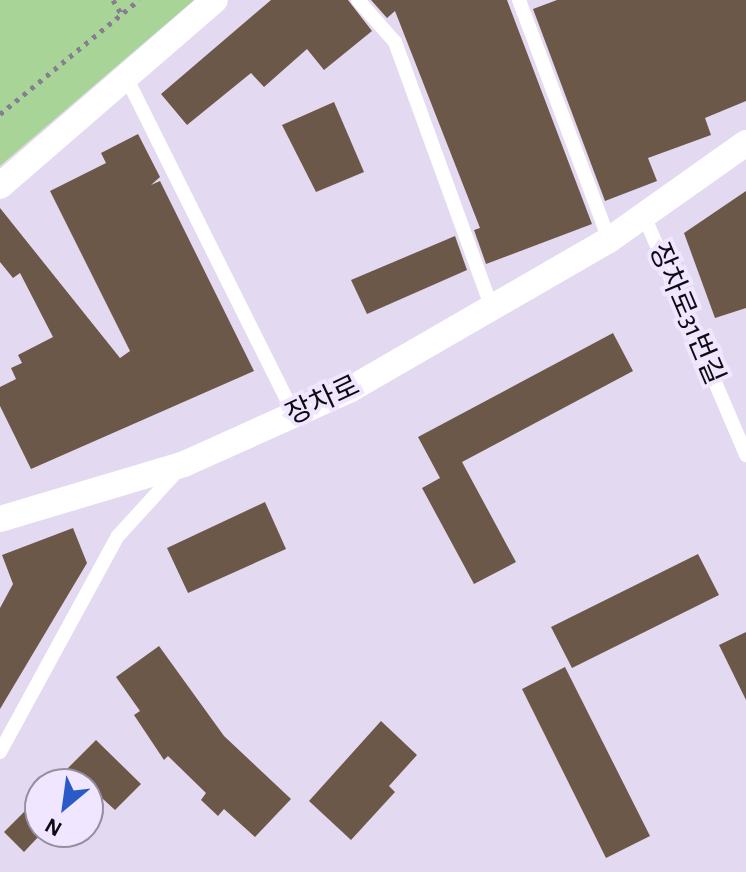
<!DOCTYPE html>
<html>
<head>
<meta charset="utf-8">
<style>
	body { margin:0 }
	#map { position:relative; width:746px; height:872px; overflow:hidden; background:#e3d9f1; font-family:"Alegreya Sans","Noto Sans KR",sans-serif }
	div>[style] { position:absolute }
	.green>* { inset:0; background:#a9d498 }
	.building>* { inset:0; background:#6c5849 }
	.path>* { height:5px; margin-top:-2.5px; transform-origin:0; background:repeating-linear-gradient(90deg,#877f90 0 4px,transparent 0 10px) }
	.lane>* { height:14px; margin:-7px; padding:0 7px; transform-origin:7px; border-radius:7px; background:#fff }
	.street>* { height:26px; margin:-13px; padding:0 13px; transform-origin:13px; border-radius:13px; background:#fff }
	span { translate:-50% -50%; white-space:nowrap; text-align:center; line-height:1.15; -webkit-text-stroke:8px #f0e6ff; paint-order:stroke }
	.street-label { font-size:28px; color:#0f0b13 }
	.north { position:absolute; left:24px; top:768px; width:80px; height:80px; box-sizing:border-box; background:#f0e6ff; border:2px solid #968ea1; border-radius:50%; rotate:209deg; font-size:22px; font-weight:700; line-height:32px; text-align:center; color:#0f0b13 }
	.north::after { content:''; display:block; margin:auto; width:28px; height:36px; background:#2a5ac8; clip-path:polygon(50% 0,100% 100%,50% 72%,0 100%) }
</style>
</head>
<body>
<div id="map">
	<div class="green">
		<div style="clip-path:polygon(0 0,194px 0,0 166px)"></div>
	</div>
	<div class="building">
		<div style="clip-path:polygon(271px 0,348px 0,372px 31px,324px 70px,307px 49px,264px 87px,251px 73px,187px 125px,161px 94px)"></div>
		<div style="clip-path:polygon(371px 0,507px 0,592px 224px,486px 264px,474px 230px,480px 228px,395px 11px,387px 18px)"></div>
		<div style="clip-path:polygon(557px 0,746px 0,746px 101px,705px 118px,711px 135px,648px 158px,657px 181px,605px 201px,533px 9px)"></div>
		<div style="clip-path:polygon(334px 102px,364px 172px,316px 192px,282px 125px)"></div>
		<div style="clip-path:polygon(138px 134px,160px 177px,151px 185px,160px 181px,254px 371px,31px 469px,0 406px,0 387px,16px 379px,11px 368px,22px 363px,18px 355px,53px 337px,20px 273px,13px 278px,0 262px,0 208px,120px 358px,130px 351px,50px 191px,106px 163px,101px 153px)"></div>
		<div style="clip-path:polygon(746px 191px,746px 308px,715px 318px,684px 233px)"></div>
		<div style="clip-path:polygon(455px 236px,467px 270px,367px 314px,351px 280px)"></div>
		<div style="clip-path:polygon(613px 333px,633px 371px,462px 462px,516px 562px,474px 584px,422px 488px,440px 478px,418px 437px)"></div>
		<div style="clip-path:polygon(265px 502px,286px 549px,188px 593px,167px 548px)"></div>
		<div style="clip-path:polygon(73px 528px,87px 563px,0 709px,0 608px,13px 584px,2px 555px)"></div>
		<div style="clip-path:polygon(698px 554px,719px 595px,572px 668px,551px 627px)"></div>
		<div style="clip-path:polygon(746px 632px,746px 700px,719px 645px)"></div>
		<div style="clip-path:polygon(159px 646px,224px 736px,291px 799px,255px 837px,224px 809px,218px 816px,201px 800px,206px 793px,168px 756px,164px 760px,134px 715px,140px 711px,116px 677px)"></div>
		<div style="clip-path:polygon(565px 667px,650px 836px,606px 858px,522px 689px)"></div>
		<div style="clip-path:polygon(381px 721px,417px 755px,389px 786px,395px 792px,351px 840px,309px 801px)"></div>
		<div style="clip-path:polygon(96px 740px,141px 784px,115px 810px,103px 799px,88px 814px,88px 784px,52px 784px)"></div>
		<div style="clip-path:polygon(40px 796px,40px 835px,24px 852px,4px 832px)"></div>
	</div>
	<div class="path">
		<div style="left:113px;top:0;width:17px;rotate:59deg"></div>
		<div style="left:0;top:114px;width:180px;rotate:-39.4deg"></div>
	</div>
	<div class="lane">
		<div style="left:358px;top:0;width:56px;rotate:48.6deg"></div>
		<div style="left:395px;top:42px;width:284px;rotate:70deg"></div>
		<div style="left:519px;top:0;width:256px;rotate:69.4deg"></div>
		<div style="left:126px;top:77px;width:377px;rotate:63.5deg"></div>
		<div style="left:645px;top:218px;width:258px;rotate:66.9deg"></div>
		<div style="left:0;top:752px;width:246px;rotate:-61.4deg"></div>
		<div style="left:118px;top:536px;width:89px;rotate:-47.7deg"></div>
	</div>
	<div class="street">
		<div style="left:0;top:186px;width:284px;rotate:-40.9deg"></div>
		<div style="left:0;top:519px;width:192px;rotate:-16.6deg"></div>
		<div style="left:184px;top:464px;width:181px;rotate:-24.2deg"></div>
		<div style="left:349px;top:390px;width:300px;rotate:-30deg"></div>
		<div style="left:609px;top:240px;width:168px;rotate:-35.3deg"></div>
	</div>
	<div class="street-label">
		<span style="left:686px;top:314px;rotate:67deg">장차로31번길</span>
		<span style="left:323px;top:401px;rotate:-25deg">장차로</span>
	</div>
	<div class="north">N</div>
</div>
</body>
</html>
